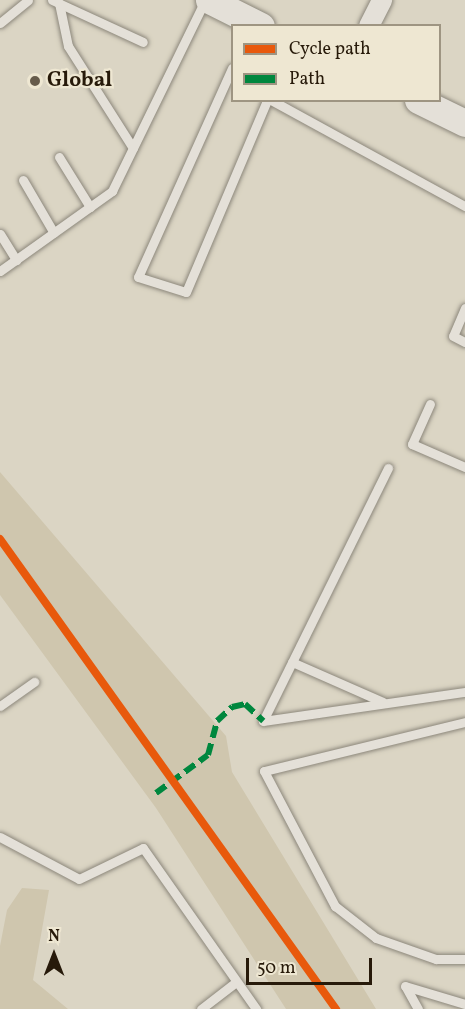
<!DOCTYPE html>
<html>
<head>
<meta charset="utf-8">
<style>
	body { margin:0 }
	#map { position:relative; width:465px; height:1009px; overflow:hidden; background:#dbd5c4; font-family:Vollkorn,serif }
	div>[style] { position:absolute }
	.green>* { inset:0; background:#cfc6ae }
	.roads { filter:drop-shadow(0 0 2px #8c877b) drop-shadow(0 0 2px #8c877b) }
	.lane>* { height:9px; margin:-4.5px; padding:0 4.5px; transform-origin:4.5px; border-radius:4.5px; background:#e4e0d8 }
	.street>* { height:20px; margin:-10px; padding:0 10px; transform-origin:10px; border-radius:10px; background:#e4e0d8 }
	.secondary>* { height:27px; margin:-13.5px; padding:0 13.5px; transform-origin:13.5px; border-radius:13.5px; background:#e4e0d8 }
	.quiet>* { height:6px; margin-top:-3px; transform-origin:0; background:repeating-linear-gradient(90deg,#00873e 0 12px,transparent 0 18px) }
	.cycleway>* { height:8px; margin:-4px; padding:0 4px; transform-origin:4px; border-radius:4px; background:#e8590c }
	.dots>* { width:16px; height:16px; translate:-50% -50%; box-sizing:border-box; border:3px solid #eee7d2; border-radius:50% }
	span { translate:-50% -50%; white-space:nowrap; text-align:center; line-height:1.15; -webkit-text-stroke:4.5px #eee7d2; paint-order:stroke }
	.poi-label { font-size:21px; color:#271a0a; font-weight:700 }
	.left { translate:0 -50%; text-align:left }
	.legend { position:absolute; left:231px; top:24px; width:210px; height:78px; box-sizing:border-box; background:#eee7d2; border:2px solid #9e9582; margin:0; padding:8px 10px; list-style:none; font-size:18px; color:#271a0a }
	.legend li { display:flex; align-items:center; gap:12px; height:30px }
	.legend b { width:30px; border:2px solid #9e9582 }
	.north { position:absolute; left:24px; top:925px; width:60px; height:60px; -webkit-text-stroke:4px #eee7d2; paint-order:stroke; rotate:0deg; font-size:16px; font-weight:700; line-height:24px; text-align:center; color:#271a0a }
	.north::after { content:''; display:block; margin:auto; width:21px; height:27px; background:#271a0a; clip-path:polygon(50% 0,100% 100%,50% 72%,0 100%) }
	.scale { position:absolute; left:246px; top:958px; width:126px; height:27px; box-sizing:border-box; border:3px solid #271a0a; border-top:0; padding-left:8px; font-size:18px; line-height:21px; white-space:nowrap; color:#271a0a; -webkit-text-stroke:4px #eee7d2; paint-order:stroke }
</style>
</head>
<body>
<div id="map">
	<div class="green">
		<div style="clip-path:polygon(0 472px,226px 736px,232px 772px,376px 1009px,286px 1009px,156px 808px,0 595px)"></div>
		<div style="clip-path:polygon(22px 888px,49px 890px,33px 980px,68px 1009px,0 1009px,0 946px,7px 910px)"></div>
	</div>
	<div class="roads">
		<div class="lane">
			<div style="left:52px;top:0;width:100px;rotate:24.8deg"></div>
			<div style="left:59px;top:3px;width:44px;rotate:78.2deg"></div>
			<div style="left:68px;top:46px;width:121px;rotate:57.5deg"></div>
			<div style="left:0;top:23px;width:36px;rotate:-39deg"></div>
			<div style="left:232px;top:68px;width:229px;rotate:114.2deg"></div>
			<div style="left:138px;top:277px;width:50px;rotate:17.4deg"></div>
			<div style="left:186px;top:292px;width:208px;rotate:-67.1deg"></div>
			<div style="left:271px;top:100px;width:221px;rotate:28.7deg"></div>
			<div style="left:59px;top:157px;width:59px;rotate:58.2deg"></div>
			<div style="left:23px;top:180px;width:61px;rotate:59.7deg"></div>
			<div style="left:0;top:234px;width:31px;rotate:58deg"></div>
			<div style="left:0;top:271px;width:138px;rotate:-35.5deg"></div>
			<div style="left:112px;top:191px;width:212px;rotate:-64deg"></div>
			<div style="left:465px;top:308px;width:30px;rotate:113deg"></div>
			<div style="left:453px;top:336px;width:13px;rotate:27deg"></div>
			<div style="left:430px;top:404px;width:44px;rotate:114.2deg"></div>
			<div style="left:412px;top:444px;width:58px;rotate:23.5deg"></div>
			<div style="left:388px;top:468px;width:282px;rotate:116.3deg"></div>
			<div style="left:263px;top:721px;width:204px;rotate:-8.2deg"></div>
			<div style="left:292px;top:662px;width:99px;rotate:23.7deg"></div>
			<div style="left:0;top:706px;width:42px;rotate:-35.2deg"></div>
			<div style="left:465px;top:722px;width:207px;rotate:166.3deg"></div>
			<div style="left:264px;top:771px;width:153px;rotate:62.3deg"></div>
			<div style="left:335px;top:906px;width:52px;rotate:38deg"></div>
			<div style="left:376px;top:938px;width:64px;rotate:19.3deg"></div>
			<div style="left:436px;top:959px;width:29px"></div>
			<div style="left:0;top:837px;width:89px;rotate:28deg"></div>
			<div style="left:79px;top:879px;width:71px;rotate:-25.8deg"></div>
			<div style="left:143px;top:848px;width:197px;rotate:54.9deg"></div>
			<div style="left:201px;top:1009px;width:44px;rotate:-37.6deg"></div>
			<div style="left:418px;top:1009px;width:26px;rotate:-119deg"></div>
			<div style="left:405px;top:986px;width:63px;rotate:16.7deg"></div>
		</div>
		<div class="street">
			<div style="left:369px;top:26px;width:29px;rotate:-63deg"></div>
		</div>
		<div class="secondary">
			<div style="left:209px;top:0;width:58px;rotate:26.6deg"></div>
			<div style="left:418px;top:100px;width:52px;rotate:26.1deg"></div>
		</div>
	</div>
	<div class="quiet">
		<div style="left:156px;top:793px;width:64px;rotate:-36.2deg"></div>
		<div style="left:208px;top:755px;width:35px;rotate:-75deg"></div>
		<div style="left:217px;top:721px;width:21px;rotate:-43deg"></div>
		<div style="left:232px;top:707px;width:13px;rotate:-13deg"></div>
		<div style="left:245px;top:704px;width:25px;rotate:43deg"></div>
	</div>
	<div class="cycleway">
		<div style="left:0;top:539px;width:578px;rotate:54.44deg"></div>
	</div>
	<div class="dots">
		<div style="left:35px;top:81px;background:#665b4b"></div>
	</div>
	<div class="poi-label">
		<span class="left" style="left:47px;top:81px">Global</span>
	</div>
	<ul class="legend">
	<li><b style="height:8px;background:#e8590c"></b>Cycle path</li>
	<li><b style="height:8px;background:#00873e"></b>Path</li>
	</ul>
	<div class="north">N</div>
	<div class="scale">50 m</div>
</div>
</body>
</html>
